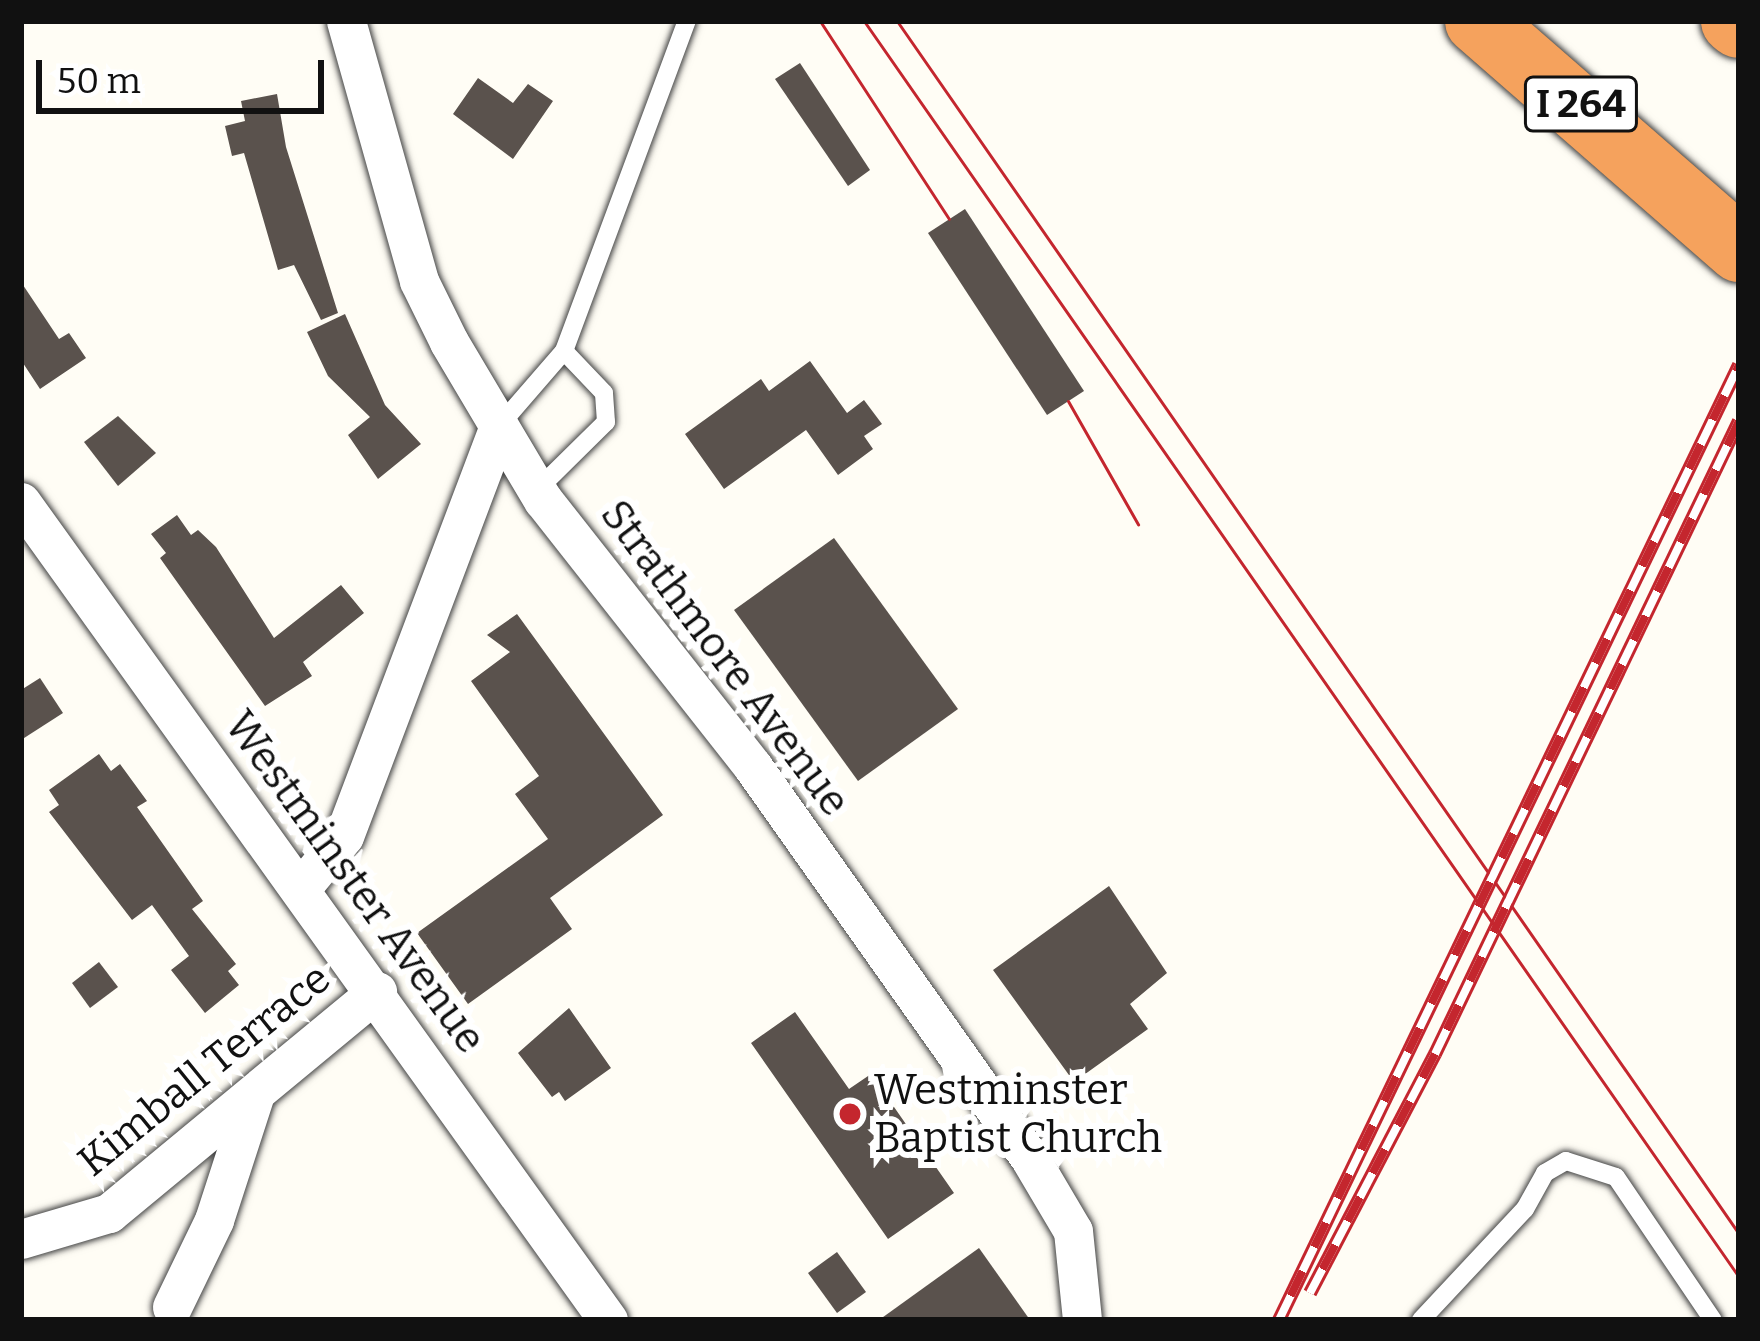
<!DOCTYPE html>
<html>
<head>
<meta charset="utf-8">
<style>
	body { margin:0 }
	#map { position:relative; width:1760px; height:1341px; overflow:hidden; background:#fffdf5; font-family:Bitter,serif }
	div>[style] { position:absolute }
	.building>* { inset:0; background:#5a524d }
	.roads { filter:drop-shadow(0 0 3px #444) drop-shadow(0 0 3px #444) }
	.service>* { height:18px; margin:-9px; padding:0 9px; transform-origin:9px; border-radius:9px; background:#fff }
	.minor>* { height:39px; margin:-19.5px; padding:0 19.5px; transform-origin:19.5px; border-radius:19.5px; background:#fff }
	.motorway>* { height:66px; margin:-33px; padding:0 33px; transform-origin:33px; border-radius:33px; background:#f5a25d }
	.tram>* { height:3px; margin:-1.5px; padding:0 1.5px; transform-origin:1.5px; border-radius:1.5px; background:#c4262e }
	.rail>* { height:14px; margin-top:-7px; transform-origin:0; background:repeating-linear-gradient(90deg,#fff 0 27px,#c4262e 0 54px); box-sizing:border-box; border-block:3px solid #c4262e }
	.dots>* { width:33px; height:33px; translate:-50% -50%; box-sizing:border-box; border:6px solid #fff; border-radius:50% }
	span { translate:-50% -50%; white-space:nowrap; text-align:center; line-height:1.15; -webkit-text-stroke:12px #fff; paint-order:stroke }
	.shield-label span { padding:3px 9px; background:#fff; border:3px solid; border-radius:9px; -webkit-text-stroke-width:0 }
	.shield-label { font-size:39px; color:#111; font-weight:700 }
	.street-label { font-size:42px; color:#111 }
	.poi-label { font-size:42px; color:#111 }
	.left { translate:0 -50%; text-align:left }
	.frame { position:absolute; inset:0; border:24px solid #111; pointer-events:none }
	.scale { position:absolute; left:36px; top:60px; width:288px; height:54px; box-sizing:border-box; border:6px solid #111; border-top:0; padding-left:15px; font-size:36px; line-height:42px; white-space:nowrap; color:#111; -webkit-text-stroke:9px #fff; paint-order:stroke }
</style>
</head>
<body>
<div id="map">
	<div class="building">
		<div style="clip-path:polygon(800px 63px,870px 170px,848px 186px,775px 79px)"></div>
		<div style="clip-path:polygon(478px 78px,513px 103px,528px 84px,553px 101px,513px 159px,453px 114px)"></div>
		<div style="clip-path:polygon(277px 94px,286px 147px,338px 313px,321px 320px,294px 265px,278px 270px,244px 153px,232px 156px,225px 126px,245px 121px,241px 101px)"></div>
		<div style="clip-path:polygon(965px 209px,1084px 391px,1047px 415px,928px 233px)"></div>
		<div style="clip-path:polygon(21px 282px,59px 339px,69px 333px,86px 358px,40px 389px,21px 360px)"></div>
		<div style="clip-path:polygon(345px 314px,385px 405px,421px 444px,378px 479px,348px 435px,370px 417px,328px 376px,307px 332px)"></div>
		<div style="clip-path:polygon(810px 361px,847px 413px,864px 400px,882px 424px,864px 436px,873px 449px,838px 475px,806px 430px,724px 489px,685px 434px,761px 379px,769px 391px)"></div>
		<div style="clip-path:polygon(118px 416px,156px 453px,118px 486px,84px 442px)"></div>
		<div style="clip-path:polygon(177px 515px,191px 535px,198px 530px,216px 547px,274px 638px,341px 585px,364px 613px,303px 662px,312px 676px,265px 706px,160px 558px,166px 553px,151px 534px)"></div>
		<div style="clip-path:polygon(834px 538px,958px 709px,858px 781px,734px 610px)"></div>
		<div style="clip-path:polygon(517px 614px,663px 815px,550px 898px,572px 929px,468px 1004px,417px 933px,548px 839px,515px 794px,539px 776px,471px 681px,510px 652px,487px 635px)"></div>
		<div style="clip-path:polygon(40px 678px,63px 713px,21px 740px,21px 690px)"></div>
		<div style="clip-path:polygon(99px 754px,111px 771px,120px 764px,147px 801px,137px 807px,203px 901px,192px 909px,236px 964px,228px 971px,239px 985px,205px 1013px,171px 970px,189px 956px,152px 905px,132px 920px,49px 812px,59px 805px,49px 790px)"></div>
		<div style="clip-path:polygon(1109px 886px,1167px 973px,1130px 1004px,1148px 1029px,1074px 1082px,993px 970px)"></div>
		<div style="clip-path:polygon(99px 962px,118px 987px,90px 1008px,72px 983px)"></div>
		<div style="clip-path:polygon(569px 1008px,611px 1068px,565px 1101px,559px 1092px,552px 1097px,518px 1053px)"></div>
		<div style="clip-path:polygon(795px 1012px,849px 1089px,871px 1074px,954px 1193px,888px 1239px,751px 1043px)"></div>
		<div style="clip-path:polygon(979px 1248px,1030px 1320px,879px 1320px)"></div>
		<div style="clip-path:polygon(837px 1252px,866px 1292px,837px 1313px,808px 1273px)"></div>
	</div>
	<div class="roads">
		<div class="service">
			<div style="left:499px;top:426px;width:99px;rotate:-49.1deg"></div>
			<div style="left:564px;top:351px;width:352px;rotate:-69.6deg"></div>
			<div style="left:537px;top:490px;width:97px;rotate:-44.6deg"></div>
			<div style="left:606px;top:422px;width:29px;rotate:-94deg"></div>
			<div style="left:604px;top:393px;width:58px;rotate:-133.6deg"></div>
			<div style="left:1421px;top:1320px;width:152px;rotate:-46.9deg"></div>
			<div style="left:1525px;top:1209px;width:41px;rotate:-60.9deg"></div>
			<div style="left:1545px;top:1173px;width:24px;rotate:-30deg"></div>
			<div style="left:1566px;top:1161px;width:52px;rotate:17.7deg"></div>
			<div style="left:1616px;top:1177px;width:173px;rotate:55.9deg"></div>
		</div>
		<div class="minor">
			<div style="left:346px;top:21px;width:270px;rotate:74.3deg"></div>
			<div style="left:419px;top:281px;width:68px;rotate:63.8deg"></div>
			<div style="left:449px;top:342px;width:184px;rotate:59.3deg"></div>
			<div style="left:543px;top:500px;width:340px;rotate:51.8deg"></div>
			<div style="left:753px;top:767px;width:481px;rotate:54.7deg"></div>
			<div style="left:1031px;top:1160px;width:82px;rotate:59.4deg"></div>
			<div style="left:1073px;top:1231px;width:89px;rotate:84.2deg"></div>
			<div style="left:21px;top:502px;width:1007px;rotate:54.34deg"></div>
			<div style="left:301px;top:888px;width:67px;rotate:-50.4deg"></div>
			<div style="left:344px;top:836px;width:438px;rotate:-69.3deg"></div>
			<div style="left:21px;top:1239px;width:92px;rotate:-16.5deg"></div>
			<div style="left:109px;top:1213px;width:348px;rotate:-39.6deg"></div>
			<div style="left:172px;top:1307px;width:97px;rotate:-64.2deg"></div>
			<div style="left:214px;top:1220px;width:133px;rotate:-72deg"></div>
		</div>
		<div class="motorway">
			<div style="left:1478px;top:21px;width:347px;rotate:41.1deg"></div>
			<div style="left:1734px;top:21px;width:6px;rotate:39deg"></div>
		</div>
	</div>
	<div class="tram">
		<div style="left:820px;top:21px;width:236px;rotate:56.9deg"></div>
		<div style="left:864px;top:21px;width:1531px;rotate:55.14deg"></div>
		<div style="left:897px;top:21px;width:1477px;rotate:55.23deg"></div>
		<div style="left:1068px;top:401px;width:142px;rotate:60.4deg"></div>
	</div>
	<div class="rail">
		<div style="left:1310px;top:1293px;width:270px;rotate:-62.4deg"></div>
		<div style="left:1435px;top:1054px;width:702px;rotate:-64.35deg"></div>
		<div style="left:1279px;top:1320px;width:1060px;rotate:-64.28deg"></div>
	</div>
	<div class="dots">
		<div style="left:850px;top:1114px;background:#c4262e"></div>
	</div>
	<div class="shield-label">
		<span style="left:1581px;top:104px">I 264</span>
	</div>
	<div class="street-label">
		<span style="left:725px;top:658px;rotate:53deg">Strathmore Avenue</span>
		<span style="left:355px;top:882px;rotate:54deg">Westminster Avenue</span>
		<span style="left:204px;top:1070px;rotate:-39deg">Kimball Terrace</span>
	</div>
	<div class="poi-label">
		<span class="left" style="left:874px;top:1114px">Westminster<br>Baptist Church</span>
	</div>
	<div class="frame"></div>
	<div class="scale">50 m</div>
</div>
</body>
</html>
